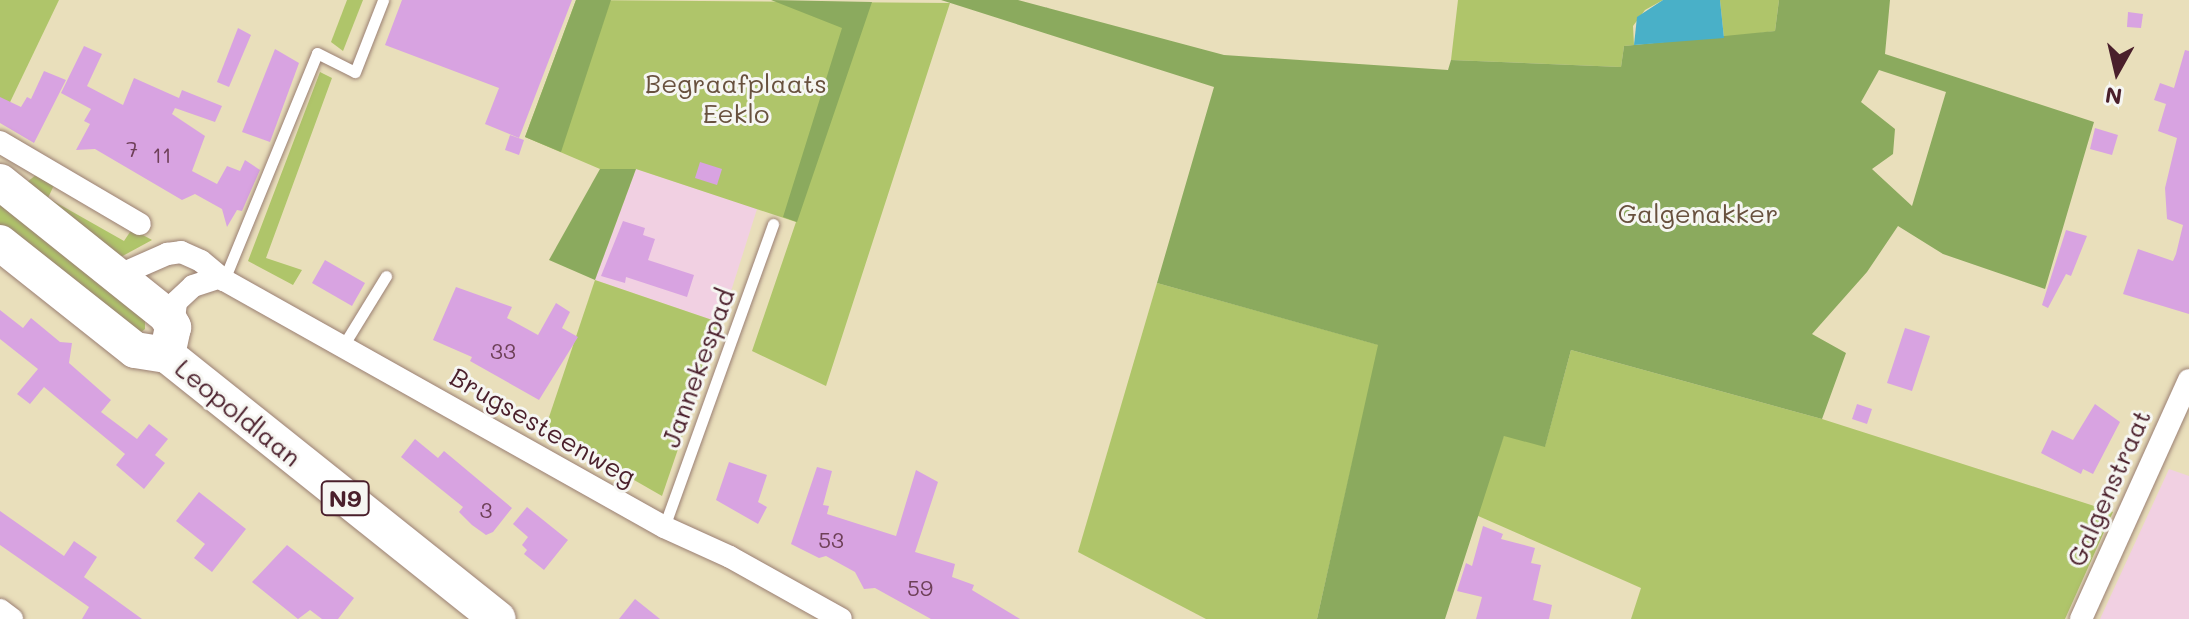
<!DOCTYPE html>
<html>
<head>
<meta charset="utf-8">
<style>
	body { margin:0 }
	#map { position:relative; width:2189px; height:619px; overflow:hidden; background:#e9dfbb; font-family:Mali,sans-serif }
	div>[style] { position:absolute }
	.built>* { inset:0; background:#f1d0e2 }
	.green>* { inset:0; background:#afc56a }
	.forest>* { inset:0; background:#8baa5e }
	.water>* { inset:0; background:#49b0c8 }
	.building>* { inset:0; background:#d8a3e1 }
	.roads { filter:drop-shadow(0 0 2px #9a7f73) drop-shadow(0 0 2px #9a7f73) }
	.lane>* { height:11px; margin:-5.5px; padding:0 5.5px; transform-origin:5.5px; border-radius:5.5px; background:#fff }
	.street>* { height:22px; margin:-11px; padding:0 11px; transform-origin:11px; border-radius:11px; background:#fff }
	.primary>* { height:36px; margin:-18px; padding:0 18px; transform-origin:18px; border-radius:18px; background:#fff }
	span { translate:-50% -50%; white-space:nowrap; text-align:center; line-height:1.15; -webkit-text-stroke:6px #f6f6f2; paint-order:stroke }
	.number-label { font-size:22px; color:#6e4058 }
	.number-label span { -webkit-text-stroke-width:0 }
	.shield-label span { padding:2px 6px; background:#f6f6f2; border:2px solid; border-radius:6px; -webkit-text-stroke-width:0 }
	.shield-label { font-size:24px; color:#4a1f2b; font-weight:700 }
	.park-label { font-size:26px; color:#68513e }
	.street-label { font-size:26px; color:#4a1f2b }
	.north { position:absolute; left:2077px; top:32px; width:80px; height:80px; -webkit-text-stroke:6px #f6f6f2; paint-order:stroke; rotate:188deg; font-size:22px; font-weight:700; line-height:32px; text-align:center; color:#4a1f2b }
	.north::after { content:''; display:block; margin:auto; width:28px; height:36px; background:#4a1f2b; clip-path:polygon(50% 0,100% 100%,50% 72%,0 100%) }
</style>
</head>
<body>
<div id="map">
	<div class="built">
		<div style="clip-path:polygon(636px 169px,757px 209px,721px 323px,595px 280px)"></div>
		<div style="clip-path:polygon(2169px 469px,2189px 476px,2189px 619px,2100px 619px)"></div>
	</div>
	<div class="green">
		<div style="clip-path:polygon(0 0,59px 0,1px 121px,0 120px)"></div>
		<div style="clip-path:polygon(347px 0,363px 0,343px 51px,331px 42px)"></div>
		<div style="clip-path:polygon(576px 0,950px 3px,826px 386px,752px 351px,796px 222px,636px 169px,600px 169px,525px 137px)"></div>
		<div style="clip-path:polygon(1458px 0,1663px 0,1645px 10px,1633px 26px,1634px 45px,1624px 46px,1621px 67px,1451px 60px)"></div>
		<div style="clip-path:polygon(1720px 0,1779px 0,1775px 31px,1724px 38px)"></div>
		<div style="clip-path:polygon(320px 72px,332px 78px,266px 258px,302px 270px,293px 285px,248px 261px)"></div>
		<div style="clip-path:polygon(36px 175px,54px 185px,48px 198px,124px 241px,132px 229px,152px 240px,119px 258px,23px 185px)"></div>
		<div style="clip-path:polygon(0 200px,145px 315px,145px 329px,140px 333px,0 228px)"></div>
		<div style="clip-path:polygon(595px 280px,721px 323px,662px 496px,545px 429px)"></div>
		<div style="clip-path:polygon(1157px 283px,1379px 345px,1317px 619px,1206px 619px,1078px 552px)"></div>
		<div style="clip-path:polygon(1571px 350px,1822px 419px,2113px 512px,2065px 619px,1631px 619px,1641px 588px,1476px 515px,1504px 435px,1545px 446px)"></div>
	</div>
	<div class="forest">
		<div style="clip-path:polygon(576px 0,611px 0,561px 152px,525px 137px)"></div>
		<div style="clip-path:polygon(771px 0,872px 2px,797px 222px,783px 217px,842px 28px)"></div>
		<div style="clip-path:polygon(evenodd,941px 0,1018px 0,1224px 55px,1448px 70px,1451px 60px,1621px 67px,1624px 46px,1775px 31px,1779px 0,1890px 0,1885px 54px,2094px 122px,2045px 289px,1943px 254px,1898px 226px,1867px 272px,1812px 334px,1846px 353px,1822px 419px,1571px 350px,1545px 447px,1504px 436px,1445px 619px,1317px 619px,1378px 345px,1157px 283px,1214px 87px,941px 0,1879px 70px,1946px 92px,1912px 206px,1872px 169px,1893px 154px,1895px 129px,1861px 102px,1879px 70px)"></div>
		<div style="clip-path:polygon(600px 169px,636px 169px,595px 280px,549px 260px)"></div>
	</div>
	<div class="water">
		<div style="clip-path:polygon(1663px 0,1720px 0,1724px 38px,1634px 45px,1637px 17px)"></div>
	</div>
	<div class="building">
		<div style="clip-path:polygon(402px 0,572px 0,519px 138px,485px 124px,499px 88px,385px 45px)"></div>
		<div style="clip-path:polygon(2128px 12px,2143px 14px,2141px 28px,2127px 27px)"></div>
		<div style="clip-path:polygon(238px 28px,251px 35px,229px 87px,217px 82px)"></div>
		<div style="clip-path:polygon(84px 46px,102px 54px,87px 86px,123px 105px,134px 78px,179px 98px,182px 90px,222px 106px,215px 122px,175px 108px,172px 114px,205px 136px,192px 171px,217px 184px,227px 166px,240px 171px,245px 160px,260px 170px,242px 211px,237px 210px,227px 227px,222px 209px,195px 194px,182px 200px,95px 149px,76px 150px,90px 124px,84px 121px,91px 109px,61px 93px)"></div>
		<div style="clip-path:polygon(275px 49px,299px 63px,270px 142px,242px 132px)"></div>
		<div style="clip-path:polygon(2185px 50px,2189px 51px,2189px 314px,2123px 294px,2138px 249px,2173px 261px,2176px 254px,2183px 225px,2167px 219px,2165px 188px,2177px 138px,2158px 131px,2166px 104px,2154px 100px,2160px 83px,2174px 88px)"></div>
		<div style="clip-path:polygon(44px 71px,66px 80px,34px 143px,0 123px,0 97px,21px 107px,27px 97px,31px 99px)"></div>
		<div style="clip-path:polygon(2095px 128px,2118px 135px,2112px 155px,2090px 149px)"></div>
		<div style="clip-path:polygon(510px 135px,524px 140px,519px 155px,505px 150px)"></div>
		<div style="clip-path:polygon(700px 162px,722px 169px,717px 185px,695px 178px)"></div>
		<div style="clip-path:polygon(623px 221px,645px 228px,643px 235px,655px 239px,648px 260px,694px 275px,687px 297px,626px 277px,625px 283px,601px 276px)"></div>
		<div style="clip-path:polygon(2066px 230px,2087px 236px,2071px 276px,2066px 274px,2048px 308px,2042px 305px)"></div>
		<div style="clip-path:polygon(325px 260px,365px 283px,352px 306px,312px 283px)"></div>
		<div style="clip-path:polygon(456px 287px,512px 307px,507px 318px,538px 335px,556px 303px,570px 312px,562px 328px,578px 337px,539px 400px,470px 361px,472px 357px,433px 340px)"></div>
		<div style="clip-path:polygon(0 310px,23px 328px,31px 318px,60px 342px,72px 343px,69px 363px,111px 400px,101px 412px,137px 439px,149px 424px,168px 439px,155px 455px,165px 463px,144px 489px,116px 465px,125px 454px,44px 387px,30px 404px,17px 394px,38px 369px,0 339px)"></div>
		<div style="clip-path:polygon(1905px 328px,1930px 336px,1912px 391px,1887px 383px)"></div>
		<div style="clip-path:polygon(1857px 404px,1872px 409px,1867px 424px,1852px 419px)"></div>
		<div style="clip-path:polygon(2095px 404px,2120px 422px,2093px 474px,2083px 469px,2081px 474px,2041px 453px,2052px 430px,2073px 440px)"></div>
		<div style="clip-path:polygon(415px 439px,438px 458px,444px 451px,512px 508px,493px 532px,486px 535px,472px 525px,459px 512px,463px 507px,401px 457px)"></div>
		<div style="clip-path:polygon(729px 462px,767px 475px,758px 502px,767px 507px,758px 524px,716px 500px)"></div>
		<div style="clip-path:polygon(817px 467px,832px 471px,823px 505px,829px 506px,827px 514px,896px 536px,916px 470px,938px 482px,915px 552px,955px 564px,952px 577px,974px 585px,972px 590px,1020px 619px,931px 619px,875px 588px,864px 589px,855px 572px,826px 556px,819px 558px,791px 544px)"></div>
		<div style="clip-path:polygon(199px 492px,246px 529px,212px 572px,194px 558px,205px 544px,176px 521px)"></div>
		<div style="clip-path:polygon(527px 507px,568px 540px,544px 570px,524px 554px,527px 550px,522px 545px,528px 537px,513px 524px)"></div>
		<div style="clip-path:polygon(0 511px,64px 556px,74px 541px,97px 557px,84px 577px,142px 619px,82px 619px,89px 607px,0 545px)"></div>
		<div style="clip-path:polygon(1483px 526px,1503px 534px,1501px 539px,1535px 548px,1531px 563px,1541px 565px,1533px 600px,1552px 605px,1549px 619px,1476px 619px,1482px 597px,1457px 591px,1466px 563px,1472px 566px)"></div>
		<div style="clip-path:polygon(287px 545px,354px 598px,338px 619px,322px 619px,310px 610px,298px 619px,252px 582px)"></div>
		<div style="clip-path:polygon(635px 599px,660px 619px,619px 619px)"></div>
	</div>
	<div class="roads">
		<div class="lane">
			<div style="left:224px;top:280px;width:245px;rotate:-67.7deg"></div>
			<div style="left:317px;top:53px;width:42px;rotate:26.6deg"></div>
			<div style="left:355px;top:72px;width:77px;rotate:-68.7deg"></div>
			<div style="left:343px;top:346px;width:82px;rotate:-58.4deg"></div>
			<div style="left:664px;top:527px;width:322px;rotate:-70.2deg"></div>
		</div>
		<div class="street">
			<div style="left:0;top:142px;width:162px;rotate:30.4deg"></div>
			<div style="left:117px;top:276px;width:55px;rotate:-23.7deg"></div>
			<div style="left:167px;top:254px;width:14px;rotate:-8deg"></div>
			<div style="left:181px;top:252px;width:22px;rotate:24deg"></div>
			<div style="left:201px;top:261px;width:30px;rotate:40deg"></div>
			<div style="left:224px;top:280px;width:505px;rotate:29.31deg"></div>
			<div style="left:664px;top:527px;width:72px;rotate:24.4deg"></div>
			<div style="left:730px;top:557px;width:127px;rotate:29.2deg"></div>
			<div style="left:173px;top:327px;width:25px;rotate:-83deg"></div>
			<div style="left:176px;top:302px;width:23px;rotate:-43deg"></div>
			<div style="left:193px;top:286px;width:29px;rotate:-18deg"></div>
			<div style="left:0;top:610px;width:15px;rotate:37deg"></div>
			<div style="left:2081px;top:619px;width:262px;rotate:-65.7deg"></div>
		</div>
		<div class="primary">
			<div style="left:0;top:182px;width:214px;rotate:38.7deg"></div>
			<div style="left:167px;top:316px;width:13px;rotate:61deg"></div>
			<div style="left:173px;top:327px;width:29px;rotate:102deg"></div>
			<div style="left:0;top:243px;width:172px;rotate:38.4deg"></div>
			<div style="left:135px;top:350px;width:32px;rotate:9deg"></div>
			<div style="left:167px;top:355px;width:423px;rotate:38.6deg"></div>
		</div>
	</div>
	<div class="number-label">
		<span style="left:132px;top:149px">7</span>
		<span style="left:162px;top:155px">11</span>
		<span style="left:503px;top:351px">33</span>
		<span style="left:486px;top:510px">3</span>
		<span style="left:831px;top:540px">53</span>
		<span style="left:920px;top:588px">59</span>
	</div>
	<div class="shield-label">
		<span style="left:345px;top:498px">N9</span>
	</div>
	<div class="park-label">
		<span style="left:736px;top:99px">Begraafplaats<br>Eeklo</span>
		<span style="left:1698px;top:214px">Galgenakker</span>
	</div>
	<div class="street-label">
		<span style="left:698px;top:368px;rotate:-70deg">Jannekespad</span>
		<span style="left:238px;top:413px;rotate:39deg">Leopoldlaan</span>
		<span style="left:543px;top:427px;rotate:30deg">Brugsesteenweg</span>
		<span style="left:2109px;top:488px;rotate:-66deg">Galgenstraat</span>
	</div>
	<div class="north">N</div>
</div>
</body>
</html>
